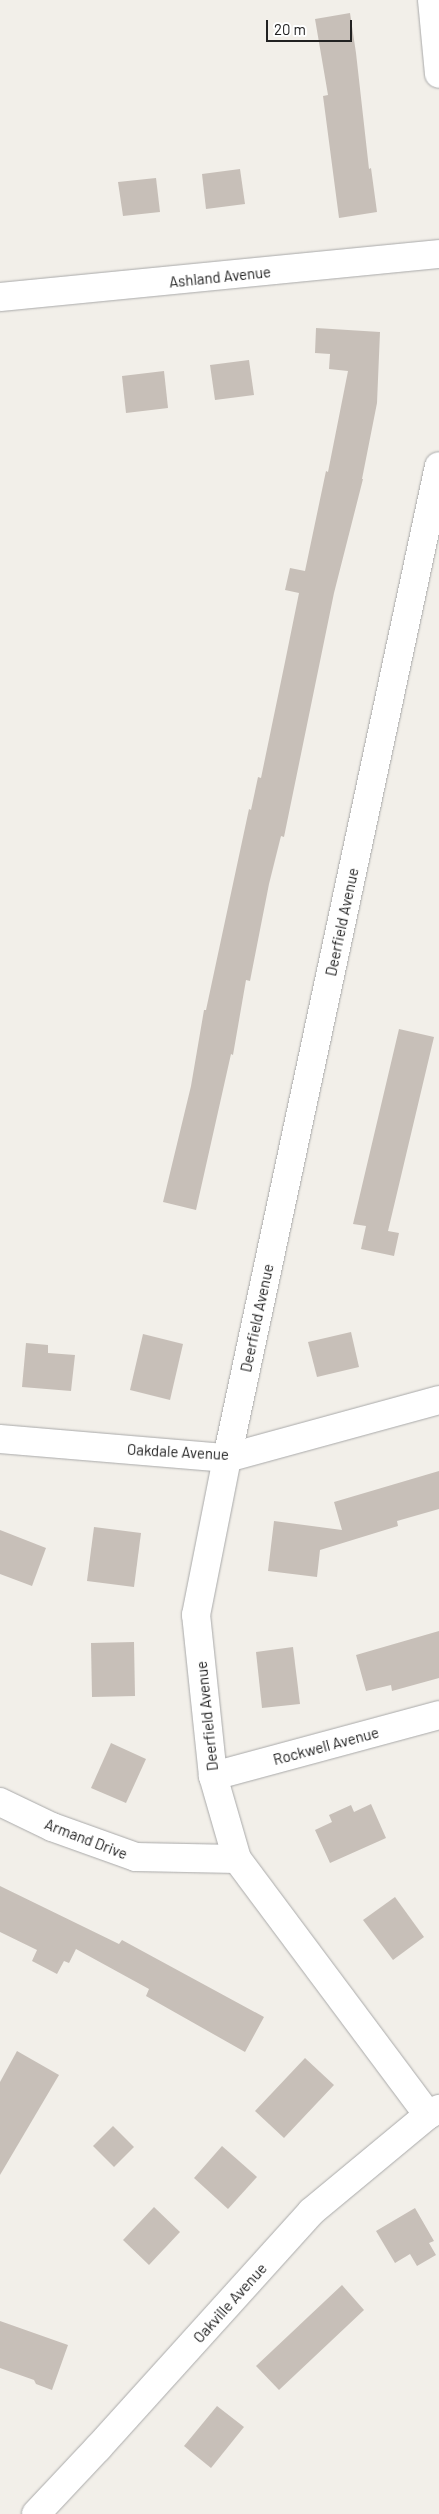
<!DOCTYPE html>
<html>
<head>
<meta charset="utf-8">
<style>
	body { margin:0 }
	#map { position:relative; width:439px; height:2514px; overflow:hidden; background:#f2efe9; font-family:Barlow,sans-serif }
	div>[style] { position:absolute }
	.building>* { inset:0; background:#c7bfb8 }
	.roads { filter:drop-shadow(0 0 1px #a9a9a9) drop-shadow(0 0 1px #a9a9a9) }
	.minor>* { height:28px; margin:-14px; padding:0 14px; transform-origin:14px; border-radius:14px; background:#fff }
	span { translate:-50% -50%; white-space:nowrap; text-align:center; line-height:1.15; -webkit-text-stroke:4.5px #fff; paint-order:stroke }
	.street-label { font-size:15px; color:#222 }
	.scale { position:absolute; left:266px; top:20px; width:86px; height:22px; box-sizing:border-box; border:2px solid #222; border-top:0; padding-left:6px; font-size:15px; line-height:18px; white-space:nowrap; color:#222; -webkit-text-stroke:4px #fff; paint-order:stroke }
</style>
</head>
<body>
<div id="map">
	<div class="building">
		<div style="clip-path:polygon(350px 13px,356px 53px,369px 169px,371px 168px,377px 212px,339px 218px,323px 96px,328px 95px,315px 19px)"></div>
		<div style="clip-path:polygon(240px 169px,245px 204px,206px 209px,202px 174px)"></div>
		<div style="clip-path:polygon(156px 178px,160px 212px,123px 216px,118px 182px)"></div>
		<div style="clip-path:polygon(316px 328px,380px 332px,377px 403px,362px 479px,363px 479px,334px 593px,284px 837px,281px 836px,269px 884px,250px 981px,246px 980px,233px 1055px,231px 1054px,196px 1210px,163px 1202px,191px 1086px,204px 1010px,206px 1010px,249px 809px,251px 810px,258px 777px,261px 778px,285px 662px,299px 593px,285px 590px,290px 568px,305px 571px,326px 471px,328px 472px,348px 371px,329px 369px,330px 354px,315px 353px)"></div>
		<div style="clip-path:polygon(249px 360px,254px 395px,215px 400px,210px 365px)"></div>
		<div style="clip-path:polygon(164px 371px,168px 408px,126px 413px,122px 376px)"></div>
		<div style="clip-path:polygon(399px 1029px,434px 1037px,388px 1231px,399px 1233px,394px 1256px,361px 1249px,366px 1226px,353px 1224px)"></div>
		<div style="clip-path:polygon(351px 1332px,359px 1367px,317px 1377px,308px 1342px)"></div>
		<div style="clip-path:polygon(143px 1334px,183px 1344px,170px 1400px,130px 1390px)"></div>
		<div style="clip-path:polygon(26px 1343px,48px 1345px,48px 1353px,75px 1355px,71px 1391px,22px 1387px)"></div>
		<div style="clip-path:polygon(439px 1471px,439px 1509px,397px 1521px,398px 1526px,320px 1550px,317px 1577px,268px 1571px,274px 1521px,342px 1530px,334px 1502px)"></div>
		<div style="clip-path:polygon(94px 1527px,141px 1533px,134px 1587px,87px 1581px)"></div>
		<div style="clip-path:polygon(0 1530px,46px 1548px,32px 1586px,0 1574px)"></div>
		<div style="clip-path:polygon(439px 1631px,439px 1678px,392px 1691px,391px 1685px,366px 1691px,356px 1655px)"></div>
		<div style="clip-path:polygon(134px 1642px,135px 1696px,92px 1697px,91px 1643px)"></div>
		<div style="clip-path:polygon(293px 1647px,300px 1704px,262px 1708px,256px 1652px)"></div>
		<div style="clip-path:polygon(111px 1743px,146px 1759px,126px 1803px,91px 1788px)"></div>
		<div style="clip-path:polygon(371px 1804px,386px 1838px,330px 1863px,315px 1830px,332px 1822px,329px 1815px,351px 1805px,354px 1812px)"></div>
		<div style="clip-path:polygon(0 1886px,119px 1944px,122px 1940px,264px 2017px,245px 2052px,146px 1996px,149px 1989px,76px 1949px,69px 1963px,64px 1961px,57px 1974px,32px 1961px,37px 1950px,0 1932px)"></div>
		<div style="clip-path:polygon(395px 1897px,424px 1937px,393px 1960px,363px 1920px)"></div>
		<div style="clip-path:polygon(17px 2051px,59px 2075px,0 2175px,0 2082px)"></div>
		<div style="clip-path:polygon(305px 2058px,334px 2085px,284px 2138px,255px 2111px)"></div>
		<div style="clip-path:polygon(113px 2126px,134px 2147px,114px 2167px,93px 2146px)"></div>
		<div style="clip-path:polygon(222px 2146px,257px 2177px,228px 2209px,194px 2178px)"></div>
		<div style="clip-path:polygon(154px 2207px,180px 2232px,149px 2265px,123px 2240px)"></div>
		<div style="clip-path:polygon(415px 2208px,434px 2241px,429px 2243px,436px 2255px,417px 2266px,410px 2254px,395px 2263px,376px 2231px)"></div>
		<div style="clip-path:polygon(342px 2285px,364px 2310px,279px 2390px,256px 2366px)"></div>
		<div style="clip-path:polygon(0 2321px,68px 2345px,52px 2390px,36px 2384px,34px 2380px,0 2368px)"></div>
		<div style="clip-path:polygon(217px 2406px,244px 2427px,211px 2468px,184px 2446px)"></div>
	</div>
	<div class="roads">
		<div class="minor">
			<div style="left:432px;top:0;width:74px;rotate:84.6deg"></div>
			<div style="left:0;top:297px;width:441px;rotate:-5.6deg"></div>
			<div style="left:0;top:1439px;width:228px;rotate:4.8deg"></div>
			<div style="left:227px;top:1458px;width:220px;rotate:-15.3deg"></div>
			<div style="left:213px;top:1776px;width:234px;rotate:-15.1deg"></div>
			<div style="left:0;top:1802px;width:58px;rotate:25.7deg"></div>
			<div style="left:52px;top:1827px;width:89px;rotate:19.7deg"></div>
			<div style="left:136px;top:1857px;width:101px;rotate:1.1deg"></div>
			<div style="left:428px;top:2115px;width:319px;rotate:-126.7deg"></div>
			<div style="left:237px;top:1859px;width:86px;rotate:-106.1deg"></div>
			<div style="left:213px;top:1776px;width:162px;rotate:-96deg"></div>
			<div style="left:196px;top:1615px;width:160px;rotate:-78.8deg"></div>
			<div style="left:227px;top:1458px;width:1014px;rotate:-77.94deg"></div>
			<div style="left:36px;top:2514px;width:91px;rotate:-46.8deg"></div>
			<div style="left:98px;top:2448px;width:318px;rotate:-47.9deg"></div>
			<div style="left:311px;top:2212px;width:152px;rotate:-39.7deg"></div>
			<div style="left:428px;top:2115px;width:13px;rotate:-29deg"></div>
		</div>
	</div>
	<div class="street-label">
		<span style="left:220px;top:277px;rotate:-6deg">Ashland Avenue</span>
		<span style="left:342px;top:922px;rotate:-78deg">Deerfield Avenue</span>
		<span style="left:257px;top:1318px;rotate:-78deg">Deerfield Avenue</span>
		<span style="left:178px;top:1452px;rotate:3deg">Oakdale Avenue</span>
		<span style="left:207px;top:1716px;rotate:-96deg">Deerfield Avenue</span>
		<span style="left:326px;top:1746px;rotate:-15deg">Rockwell Avenue</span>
		<span style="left:86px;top:1839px;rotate:21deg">Armand Drive</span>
		<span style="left:230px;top:2303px;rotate:-48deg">Oakville Avenue</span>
	</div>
	<div class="scale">20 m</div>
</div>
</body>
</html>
